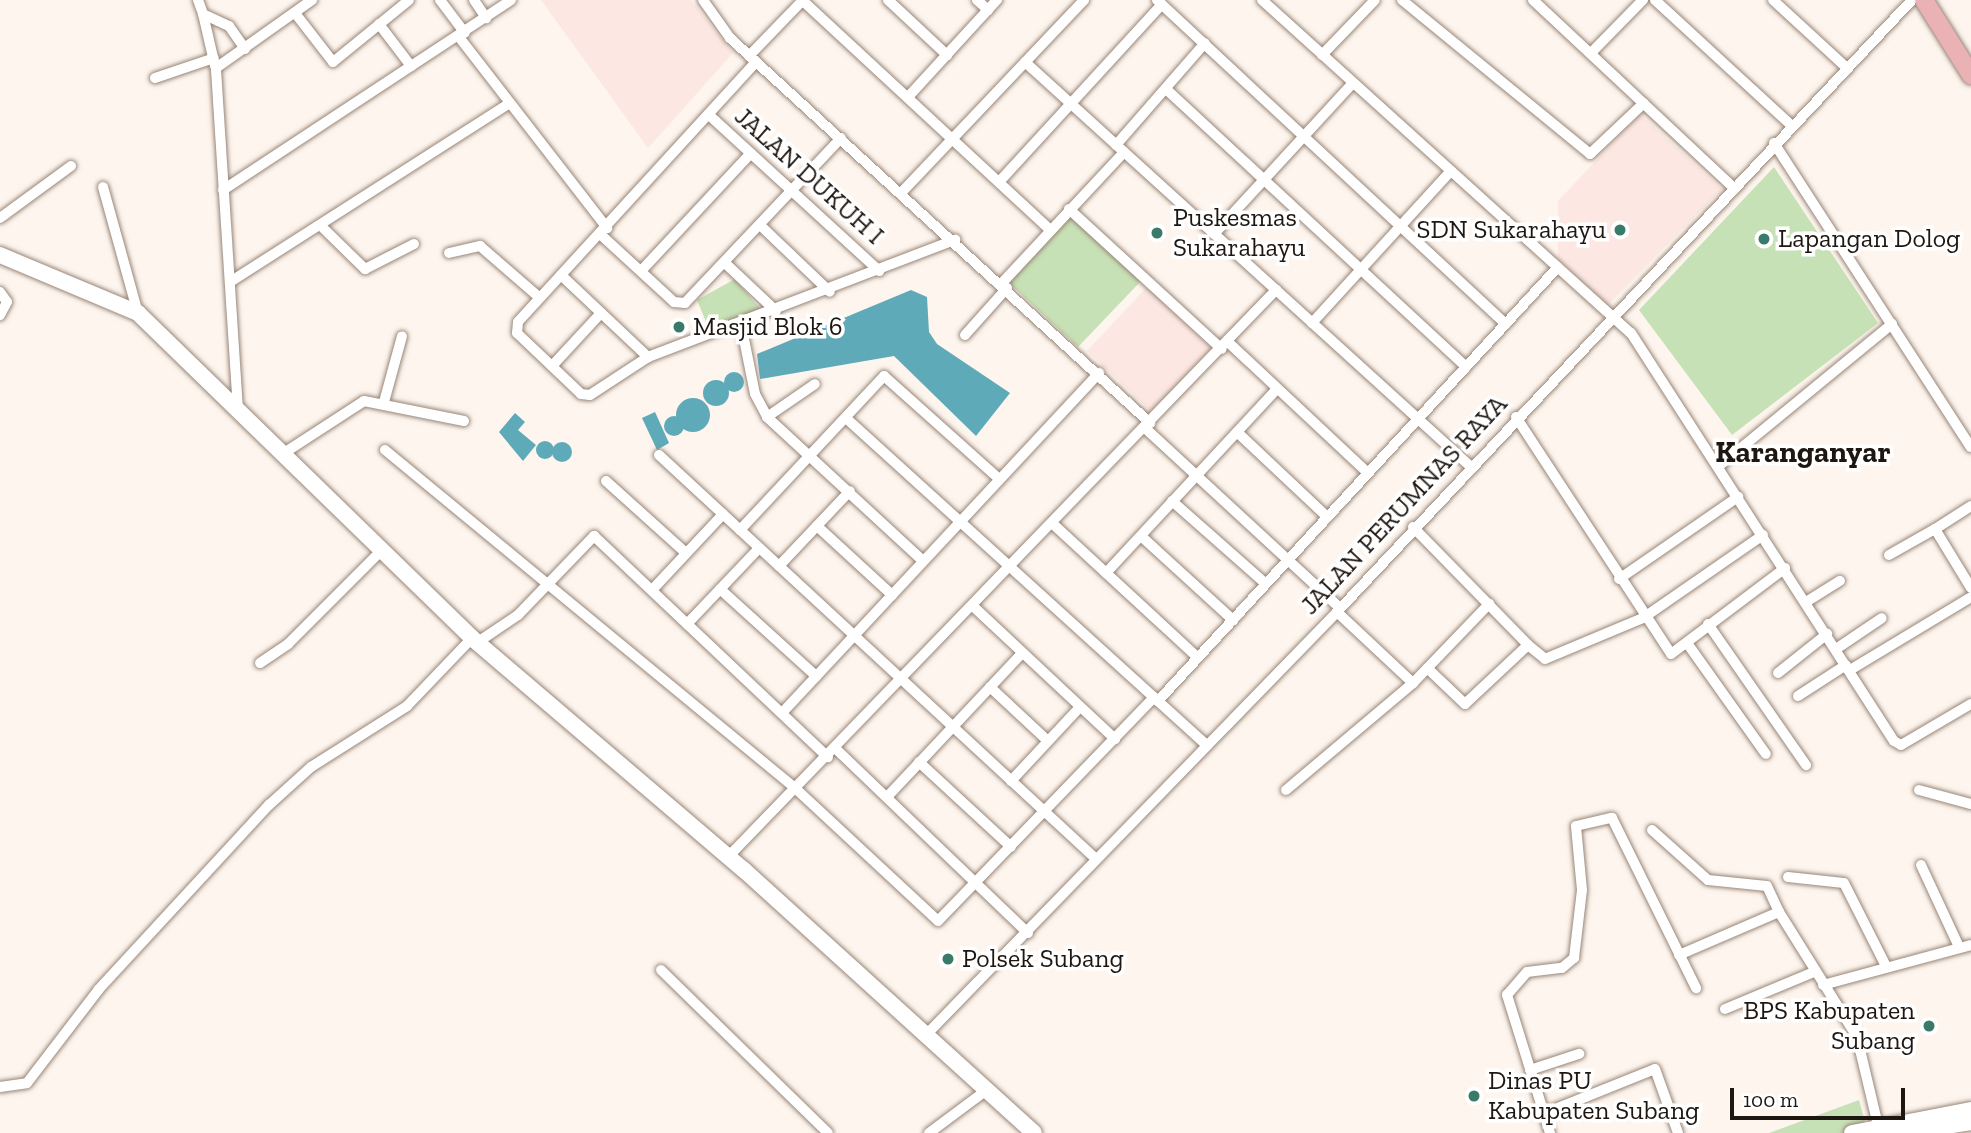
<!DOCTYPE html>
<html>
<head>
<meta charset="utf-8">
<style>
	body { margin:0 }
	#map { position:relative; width:1971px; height:1133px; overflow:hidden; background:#fdf5ee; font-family:"Zilla Slab",serif }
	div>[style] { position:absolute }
	.education>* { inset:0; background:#fce7e2 }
	.green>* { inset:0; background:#c7e1b6 }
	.water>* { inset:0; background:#5eaab9 }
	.round { border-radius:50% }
	.roads { filter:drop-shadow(0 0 2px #988577) drop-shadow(0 0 2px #988577) }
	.street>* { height:10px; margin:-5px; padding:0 5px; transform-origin:5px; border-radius:5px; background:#fff }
	.secondary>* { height:16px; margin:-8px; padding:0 8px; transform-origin:8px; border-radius:8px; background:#fff }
	.primary>* { height:18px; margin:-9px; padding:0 9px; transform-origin:9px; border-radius:9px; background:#ebb2b5 }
	.dots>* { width:19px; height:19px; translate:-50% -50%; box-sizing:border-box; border:4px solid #fff; border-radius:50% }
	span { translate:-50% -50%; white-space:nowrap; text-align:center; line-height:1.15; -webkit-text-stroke:7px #fff; paint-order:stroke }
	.street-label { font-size:26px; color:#1d1611 }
	.poi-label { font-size:26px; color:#1d1611 }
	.left { translate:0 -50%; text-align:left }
	.right { translate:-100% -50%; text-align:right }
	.quarter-label { font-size:30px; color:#1d1611; font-weight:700 }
	.scale { position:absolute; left:1730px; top:1088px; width:175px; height:32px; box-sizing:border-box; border:4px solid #1d1611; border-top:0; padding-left:9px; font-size:21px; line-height:24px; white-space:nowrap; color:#1d1611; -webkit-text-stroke:5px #fff; paint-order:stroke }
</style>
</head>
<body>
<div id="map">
	<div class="education">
		<div style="clip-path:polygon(541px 0,691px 0,733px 53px,648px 148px)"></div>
		<div style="clip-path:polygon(1640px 114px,1722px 189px,1608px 305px,1558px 259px,1558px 201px)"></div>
		<div style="clip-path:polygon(1147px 287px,1211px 348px,1152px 412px,1087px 351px)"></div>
	</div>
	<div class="green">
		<div style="clip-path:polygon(1774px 167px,1878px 323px,1732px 435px,1639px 310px)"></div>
		<div style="clip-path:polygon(1069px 214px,1141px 281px,1078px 347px,1007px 281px)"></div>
		<div style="clip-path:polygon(735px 279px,760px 309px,709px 329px,697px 300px)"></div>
		<div style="clip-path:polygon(1859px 1100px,1868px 1133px,1769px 1133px)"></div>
	</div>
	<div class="water">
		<div style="clip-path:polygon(911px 290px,927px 297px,929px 332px,937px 344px,1010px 393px,976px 436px,894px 356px,760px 379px,757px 354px)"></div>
		<div class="round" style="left:724px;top:372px;width:20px;height:20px"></div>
		<div class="round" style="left:703px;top:380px;width:26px;height:26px"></div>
		<div class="round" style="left:676px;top:398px;width:34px;height:34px"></div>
		<div style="clip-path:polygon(655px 412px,669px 443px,657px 450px,642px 418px)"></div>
		<div style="clip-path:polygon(515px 413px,525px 422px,518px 430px,536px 445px,523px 461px,499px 432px)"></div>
		<div class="round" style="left:664px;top:416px;width:20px;height:20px"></div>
		<div class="round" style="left:536px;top:441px;width:18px;height:18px"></div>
		<div class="round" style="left:552px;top:442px;width:20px;height:20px"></div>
	</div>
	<div class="roads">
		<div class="street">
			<div style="left:198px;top:0;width:15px;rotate:70deg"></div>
			<div style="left:203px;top:14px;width:29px;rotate:25deg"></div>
			<div style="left:229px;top:26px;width:28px;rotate:55deg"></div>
			<div style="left:440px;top:0;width:41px;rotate:52.9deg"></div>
			<div style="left:474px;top:0;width:22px;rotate:56deg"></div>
			<div style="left:703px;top:0;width:47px;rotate:54.6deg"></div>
			<div style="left:730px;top:38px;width:570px;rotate:42.51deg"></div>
			<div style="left:888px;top:0;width:81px;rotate:43deg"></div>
			<div style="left:977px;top:0;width:15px;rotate:42deg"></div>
			<div style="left:1157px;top:0;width:476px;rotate:42.9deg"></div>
			<div style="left:1262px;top:0;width:497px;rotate:42.1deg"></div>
			<div style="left:1631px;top:333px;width:485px;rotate:57.2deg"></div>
			<div style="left:1894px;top:741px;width:8px;rotate:30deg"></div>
			<div style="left:1901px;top:745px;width:81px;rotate:-30.4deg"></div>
			<div style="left:1402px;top:0;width:243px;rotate:39.3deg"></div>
			<div style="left:1590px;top:154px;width:74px;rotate:-43.4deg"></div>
			<div style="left:1533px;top:0;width:275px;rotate:43.1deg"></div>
			<div style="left:1655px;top:0;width:186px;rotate:42.6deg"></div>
			<div style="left:1773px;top:0;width:100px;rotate:42.6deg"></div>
			<div style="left:803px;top:1px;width:337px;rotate:42.8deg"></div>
			<div style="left:295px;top:13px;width:62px;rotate:52.2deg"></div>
			<div style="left:333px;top:62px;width:98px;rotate:-39.2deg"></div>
			<div style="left:203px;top:14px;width:53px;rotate:77deg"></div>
			<div style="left:379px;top:24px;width:53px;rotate:52.7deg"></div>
			<div style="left:459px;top:37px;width:242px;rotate:52.2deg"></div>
			<div style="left:1592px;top:52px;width:73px;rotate:-45.6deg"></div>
			<div style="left:1322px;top:55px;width:76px;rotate:-46.1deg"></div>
			<div style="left:749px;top:56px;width:78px;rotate:-46deg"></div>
			<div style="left:756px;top:62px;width:352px;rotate:132.5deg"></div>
			<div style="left:518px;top:322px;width:11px;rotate:95deg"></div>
			<div style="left:517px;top:333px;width:88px;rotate:43.6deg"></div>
			<div style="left:581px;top:394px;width:9px;rotate:6deg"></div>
			<div style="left:590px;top:395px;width:69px;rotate:-33.2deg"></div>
			<div style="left:648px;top:357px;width:329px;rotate:-20.9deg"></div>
			<div style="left:1025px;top:62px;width:601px;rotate:42.24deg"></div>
			<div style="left:155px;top:78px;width:62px;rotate:-18.7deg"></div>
			<div style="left:1166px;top:89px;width:409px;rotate:42.8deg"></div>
			<div style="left:908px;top:97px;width:132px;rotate:-47.5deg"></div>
			<div style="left:709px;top:115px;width:231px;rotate:42.5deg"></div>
			<div style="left:1774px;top:143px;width:362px;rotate:57.1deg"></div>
			<div style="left:1116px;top:145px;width:135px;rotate:-48.9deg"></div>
			<div style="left:999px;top:182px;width:241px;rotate:-47.5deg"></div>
			<div style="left:103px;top:187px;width:131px;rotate:74.5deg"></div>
			<div style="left:223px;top:190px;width:345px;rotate:-33.4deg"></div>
			<div style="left:901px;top:193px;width:266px;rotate:-46.5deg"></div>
			<div style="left:1069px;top:209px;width:207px;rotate:42.5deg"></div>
			<div style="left:0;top:218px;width:88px;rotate:-36.2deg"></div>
			<div style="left:321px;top:226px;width:62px;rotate:44.3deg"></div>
			<div style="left:365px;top:269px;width:55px;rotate:-27deg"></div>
			<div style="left:761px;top:226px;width:95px;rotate:43.7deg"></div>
			<div style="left:600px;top:234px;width:100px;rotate:42.6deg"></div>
			<div style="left:674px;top:302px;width:11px;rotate:5deg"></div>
			<div style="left:685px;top:303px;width:227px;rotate:-46.6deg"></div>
			<div style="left:1214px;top:234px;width:205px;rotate:-47.4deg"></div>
			<div style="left:449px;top:253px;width:32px;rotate:-13deg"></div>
			<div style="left:480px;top:246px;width:79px;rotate:40.9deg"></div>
			<div style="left:725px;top:263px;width:70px;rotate:43.3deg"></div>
			<div style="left:641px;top:271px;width:161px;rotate:-47deg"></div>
			<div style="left:561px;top:275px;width:120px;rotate:43.3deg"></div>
			<div style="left:230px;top:282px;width:332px;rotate:-32.6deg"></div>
			<div style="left:1002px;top:283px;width:179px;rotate:-47deg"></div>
			<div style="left:0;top:292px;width:12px;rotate:55deg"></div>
			<div style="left:7px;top:302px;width:15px;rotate:118deg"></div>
			<div style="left:1312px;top:323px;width:206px;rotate:-47.6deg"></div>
			<div style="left:741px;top:324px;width:71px;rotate:78.7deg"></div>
			<div style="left:755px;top:394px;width:26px;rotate:62deg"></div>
			<div style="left:767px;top:417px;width:212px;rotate:42.7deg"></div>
			<div style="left:965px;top:335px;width:63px;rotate:-48.2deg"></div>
			<div style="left:1228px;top:342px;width:190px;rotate:43.1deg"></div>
			<div style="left:552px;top:366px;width:72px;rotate:-47.2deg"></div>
			<div style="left:384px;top:402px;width:68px;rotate:-74.7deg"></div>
			<div style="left:238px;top:410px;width:343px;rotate:-93.7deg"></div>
			<div style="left:216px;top:68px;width:118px;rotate:-35.3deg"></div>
			<div style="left:767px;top:417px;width:58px;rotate:-34.5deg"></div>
			<div style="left:1516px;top:417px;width:283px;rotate:56.8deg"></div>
			<div style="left:1671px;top:654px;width:143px;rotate:-37deg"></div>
			<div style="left:847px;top:419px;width:486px;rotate:42.2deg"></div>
			<div style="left:1145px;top:428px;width:265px;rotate:42.7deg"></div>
			<div style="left:1237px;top:432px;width:122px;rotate:43.3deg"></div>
			<div style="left:385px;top:450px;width:531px;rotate:39.5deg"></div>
			<div style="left:795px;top:788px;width:195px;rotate:42.9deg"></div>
			<div style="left:938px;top:921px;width:311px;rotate:-46deg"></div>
			<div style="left:284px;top:453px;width:95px;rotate:-33deg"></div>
			<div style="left:364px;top:401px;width:102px;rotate:11.3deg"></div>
			<div style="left:659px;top:455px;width:595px;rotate:42.75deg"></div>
			<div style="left:1719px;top:466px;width:224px;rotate:-39.4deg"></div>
			<div style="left:606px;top:481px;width:108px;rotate:42deg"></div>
			<div style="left:1172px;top:501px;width:125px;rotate:41.4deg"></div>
			<div style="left:1971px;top:506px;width:43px;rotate:147.4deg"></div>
			<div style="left:1935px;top:529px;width:69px;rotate:58.6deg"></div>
			<div style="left:1053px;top:524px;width:197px;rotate:42.7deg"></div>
			<div style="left:817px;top:526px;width:102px;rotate:42.6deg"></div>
			<div style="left:1413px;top:527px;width:165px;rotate:45.7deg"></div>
			<div style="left:1528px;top:645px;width:86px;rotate:136.9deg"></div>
			<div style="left:1465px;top:704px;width:52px;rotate:-136.5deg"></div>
			<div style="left:740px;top:530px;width:211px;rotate:-46.9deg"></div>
			<div style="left:884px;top:376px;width:154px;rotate:41.8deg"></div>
			<div style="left:1141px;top:536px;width:125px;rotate:42.4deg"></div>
			<div style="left:1889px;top:555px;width:53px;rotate:-29.5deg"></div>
			<div style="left:779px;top:566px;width:103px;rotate:-46.6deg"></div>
			<div style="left:1106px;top:573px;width:251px;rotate:-47.1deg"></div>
			<div style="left:1619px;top:579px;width:145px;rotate:-34.6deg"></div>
			<div style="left:720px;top:589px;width:130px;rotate:42.2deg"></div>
			<div style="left:652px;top:590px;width:104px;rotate:-46.9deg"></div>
			<div style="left:1806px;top:602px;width:40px;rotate:-32deg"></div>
			<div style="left:975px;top:608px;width:192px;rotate:43.1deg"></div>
			<div style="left:1337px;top:612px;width:104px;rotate:43.1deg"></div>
			<div style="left:687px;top:624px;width:105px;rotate:-46.5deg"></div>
			<div style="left:1708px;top:624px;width:172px;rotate:55.2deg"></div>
			<div style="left:478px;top:642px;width:48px;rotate:-34deg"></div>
			<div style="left:518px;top:615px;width:110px;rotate:-46.1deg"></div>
			<div style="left:594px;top:536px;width:322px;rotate:43.4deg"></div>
			<div style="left:1687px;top:643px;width:136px;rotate:54.6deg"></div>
			<div style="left:1528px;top:645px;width:22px;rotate:39deg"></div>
			<div style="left:1545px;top:659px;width:106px;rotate:-22.7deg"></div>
			<div style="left:1643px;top:618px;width:146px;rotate:-34.7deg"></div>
			<div style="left:1836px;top:649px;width:55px;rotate:-34deg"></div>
			<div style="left:260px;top:663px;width:34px;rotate:-34deg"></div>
			<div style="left:288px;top:644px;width:130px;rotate:-45deg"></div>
			<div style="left:1850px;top:670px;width:141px;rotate:-31.1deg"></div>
			<div style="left:1778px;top:673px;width:63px;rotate:-38.5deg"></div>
			<div style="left:990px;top:687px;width:79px;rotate:43deg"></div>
			<div style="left:1798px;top:696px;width:57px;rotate:-32.9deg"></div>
			<div style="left:1158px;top:701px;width:590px;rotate:-47.33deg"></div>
			<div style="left:782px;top:713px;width:465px;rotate:-47deg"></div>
			<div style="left:836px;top:749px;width:266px;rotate:43.8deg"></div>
			<div style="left:919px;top:762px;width:125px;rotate:42.7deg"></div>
			<div style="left:1011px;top:781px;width:101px;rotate:-47deg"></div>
			<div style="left:1286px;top:790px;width:166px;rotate:-40.1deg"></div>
			<div style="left:1413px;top:683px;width:110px;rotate:-46.1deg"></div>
			<div style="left:1919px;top:790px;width:54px;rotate:15.1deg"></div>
			<div style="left:887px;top:797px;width:197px;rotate:-46.8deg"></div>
			<div style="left:1652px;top:830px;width:75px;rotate:41.8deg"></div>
			<div style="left:1708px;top:880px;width:59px;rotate:5.8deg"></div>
			<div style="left:1767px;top:886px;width:29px;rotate:65deg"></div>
			<div style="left:728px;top:857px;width:789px;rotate:-45.98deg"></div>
			<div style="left:1921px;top:865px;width:90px;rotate:65.1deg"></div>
			<div style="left:1788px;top:877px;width:56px;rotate:6.1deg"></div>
			<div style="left:1844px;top:883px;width:93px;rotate:63.2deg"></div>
			<div style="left:1679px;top:955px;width:109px;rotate:-23.3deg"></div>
			<div style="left:1779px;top:912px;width:147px;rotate:58deg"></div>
			<div style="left:1857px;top:1037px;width:90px;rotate:76.6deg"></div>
			<div style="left:661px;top:970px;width:233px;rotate:44.3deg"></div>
			<div style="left:1823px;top:985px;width:153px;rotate:-15.1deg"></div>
			<div style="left:1725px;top:1009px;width:96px;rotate:-22.6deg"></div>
			<div style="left:925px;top:1036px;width:591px;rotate:-45.82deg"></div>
			<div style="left:1337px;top:612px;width:840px;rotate:-46.79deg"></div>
			<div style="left:1530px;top:1070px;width:52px;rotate:-18.1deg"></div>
			<div style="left:0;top:1087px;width:27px;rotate:-8deg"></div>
			<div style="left:27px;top:1083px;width:118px;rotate:-52.5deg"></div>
			<div style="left:99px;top:989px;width:251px;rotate:-47.3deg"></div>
			<div style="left:269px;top:805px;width:57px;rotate:-42.1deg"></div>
			<div style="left:311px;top:767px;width:114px;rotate:-32.4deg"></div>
			<div style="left:407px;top:706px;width:94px;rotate:-46.3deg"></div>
			<div style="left:1548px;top:1112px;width:115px;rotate:-21.9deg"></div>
			<div style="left:1655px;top:1069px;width:68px;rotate:70.2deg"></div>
			<div style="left:929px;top:1133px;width:69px;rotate:-36.7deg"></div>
			<div style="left:1550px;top:1133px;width:145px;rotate:-107.3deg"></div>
			<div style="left:1507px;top:995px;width:30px;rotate:-49deg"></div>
			<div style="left:1527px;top:972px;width:35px;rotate:-7deg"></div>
			<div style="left:1562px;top:968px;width:16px;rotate:-40deg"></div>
			<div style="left:1574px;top:958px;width:68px;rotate:-83.3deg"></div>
			<div style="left:1582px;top:890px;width:64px;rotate:-95.4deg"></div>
			<div style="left:1576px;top:826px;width:37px;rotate:-13deg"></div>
			<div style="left:1612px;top:818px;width:190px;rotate:63.7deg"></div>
		</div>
		<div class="secondary">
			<div style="left:0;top:255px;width:150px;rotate:22.8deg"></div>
			<div style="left:138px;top:313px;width:466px;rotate:44.2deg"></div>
			<div style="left:472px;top:638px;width:358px;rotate:40.5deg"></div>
			<div style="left:744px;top:870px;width:391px;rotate:42.2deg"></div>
			<div style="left:1852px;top:1133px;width:121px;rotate:-10.9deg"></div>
			<div style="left:1901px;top:1133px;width:71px;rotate:-8.9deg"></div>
		</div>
		<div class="primary">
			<div style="left:1924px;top:0;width:89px;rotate:57.9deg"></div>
		</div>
	</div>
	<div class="dots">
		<div style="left:1620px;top:230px;background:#397a69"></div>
		<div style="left:1157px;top:233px;background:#397a69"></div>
		<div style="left:1764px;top:239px;background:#397a69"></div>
		<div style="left:679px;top:327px;background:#397a69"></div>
		<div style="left:948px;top:959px;background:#397a69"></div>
		<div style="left:1929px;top:1026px;background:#397a69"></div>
		<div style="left:1474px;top:1096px;background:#397a69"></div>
	</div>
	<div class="street-label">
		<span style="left:809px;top:176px;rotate:42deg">JALAN DUKUH I</span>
		<span style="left:1404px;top:505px;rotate:-47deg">JALAN PERUMNAS RAYA</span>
	</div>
	<div class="poi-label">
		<span class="left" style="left:1173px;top:233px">Puskesmas<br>Sukarahayu</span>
		<span class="right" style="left:1606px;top:230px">SDN Sukarahayu</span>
		<span class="left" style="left:1778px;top:239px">Lapangan Dolog</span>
		<span class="left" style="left:693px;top:327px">Masjid Blok 6</span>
		<span class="left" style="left:962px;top:959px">Polsek Subang</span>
		<span class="right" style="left:1915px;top:1026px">BPS Kabupaten<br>Subang</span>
		<span class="left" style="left:1488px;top:1096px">Dinas PU<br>Kabupaten Subang</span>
	</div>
	<div class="quarter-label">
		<span style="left:1803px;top:452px">Karanganyar</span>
	</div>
	<div class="scale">100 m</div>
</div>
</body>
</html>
